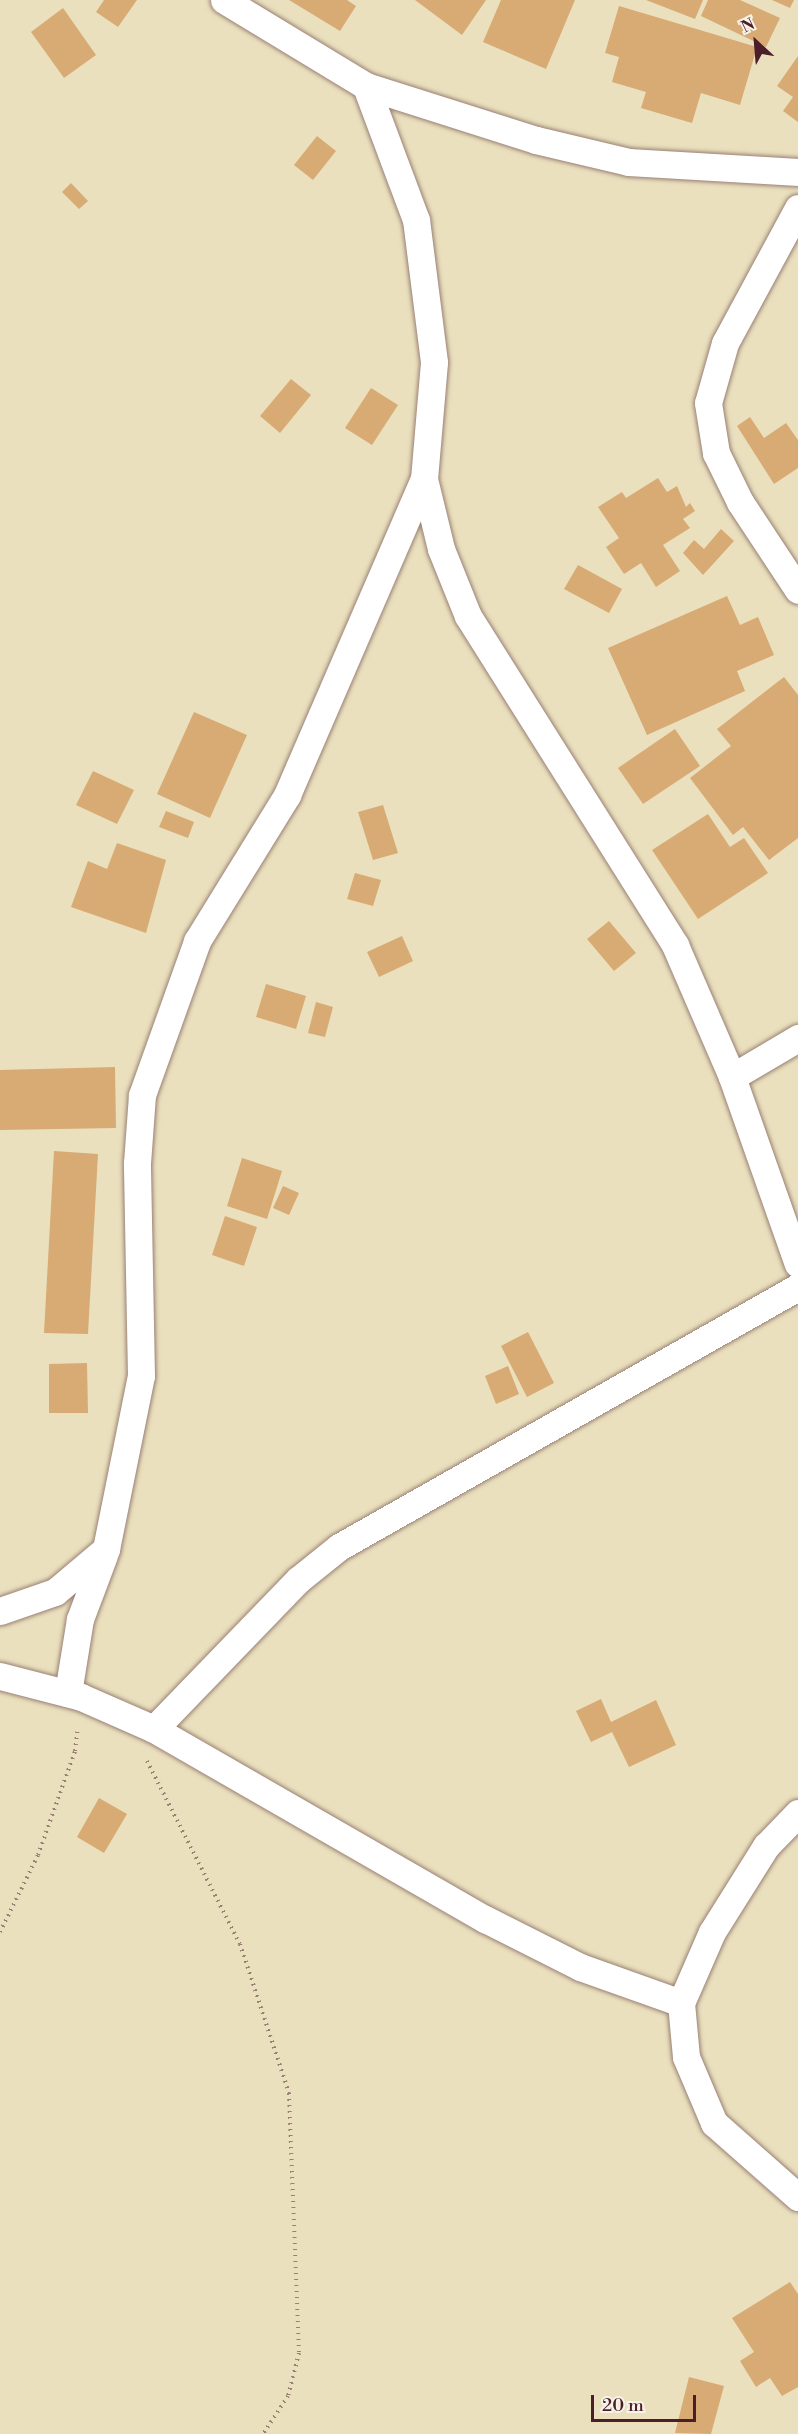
<!DOCTYPE html>
<html>
<head>
<meta charset="utf-8">
<style>
	body { margin:0 }
	#map { position:relative; width:798px; height:2434px; overflow:hidden; background:#eae0be; font-family:"Libre Bodoni",serif }
	div>[style] { position:absolute }
	.building>* { inset:0; background:#d8aa74 }
	.path>* { height:4px; margin-top:-2px; transform-origin:0; background:repeating-linear-gradient(90deg,#9a8074 0 1.5px,transparent 0 6px) }
	.roads { filter:drop-shadow(0 0 2px #9a8074) drop-shadow(0 0 2px #9a8074) }
	.street>* { height:27px; margin:-13.5px; padding:0 13.5px; transform-origin:13.5px; border-radius:13.5px; background:#fff }
	span { translate:-50% -50%; white-space:nowrap; text-align:center; line-height:1.15; -webkit-text-stroke:6px #f7f3e8; paint-order:stroke }
	.north { position:absolute; left:726px; top:12px; width:60px; height:60px; -webkit-text-stroke:4px #f7f3e8; paint-order:stroke; rotate:334deg; font-size:16px; font-weight:700; line-height:24px; text-align:center; color:#4a1f2b }
	.north::after { content:''; display:block; margin:auto; width:21px; height:27px; background:#4a1f2b; clip-path:polygon(50% 0,100% 100%,50% 72%,0 100%) }
	.scale { position:absolute; left:591px; top:2395px; width:105px; height:27px; box-sizing:border-box; border:3px solid #4a1f2b; border-top:0; padding-left:8px; font-size:18px; line-height:21px; white-space:nowrap; color:#4a1f2b; -webkit-text-stroke:4px #f7f3e8; paint-order:stroke }
</style>
</head>
<body>
<div id="map">
	<div class="building">
		<div style="clip-path:polygon(104px 0,137px 0,118px 27px,96px 12px)"></div>
		<div style="clip-path:polygon(289px 0,347px 0,356px 6px,340px 31px)"></div>
		<div style="clip-path:polygon(415px 0,486px 0,462px 35px)"></div>
		<div style="clip-path:polygon(501px 0,575px 0,546px 69px,483px 42px)"></div>
		<div style="clip-path:polygon(646px 0,703px 0,695px 19px)"></div>
		<div style="clip-path:polygon(708px 0,740px 0,780px 18px,766px 47px,701px 16px)"></div>
		<div style="clip-path:polygon(772px 0,794px 0,790px 8px)"></div>
		<div style="clip-path:polygon(619px 6px,757px 47px,740px 105px,701px 93px,692px 123px,641px 108px,646px 92px,612px 82px,619px 57px,605px 53px)"></div>
		<div style="clip-path:polygon(63px 8px,96px 55px,64px 78px,31px 32px)"></div>
		<div style="clip-path:polygon(798px 56px,798px 122px,783px 111px,793px 97px,777px 86px)"></div>
		<div style="clip-path:polygon(317px 136px,336px 151px,313px 180px,294px 165px)"></div>
		<div style="clip-path:polygon(71px 183px,88px 201px,79px 209px,62px 192px)"></div>
		<div style="clip-path:polygon(291px 379px,311px 395px,280px 433px,260px 416px)"></div>
		<div style="clip-path:polygon(371px 388px,398px 405px,372px 445px,345px 428px)"></div>
		<div style="clip-path:polygon(750px 417px,764px 438px,786px 423px,798px 440px,798px 468px,774px 484px,737px 426px)"></div>
		<div style="clip-path:polygon(658px 478px,667px 492px,677px 486px,686px 507px,690px 503px,695px 511px,683px 519px,690px 528px,663px 545px,680px 571px,656px 587px,641px 563px,624px 574px,606px 547px,619px 538px,598px 507px,622px 492px,626px 498px)"></div>
		<div style="clip-path:polygon(721px 529px,734px 541px,703px 575px,683px 553px,694px 540px,704px 549px)"></div>
		<div style="clip-path:polygon(578px 565px,622px 589px,609px 613px,564px 589px)"></div>
		<div style="clip-path:polygon(727px 596px,740px 625px,758px 617px,774px 655px,737px 671px,745px 691px,647px 735px,608px 648px)"></div>
		<div style="clip-path:polygon(784px 677px,798px 695px,798px 838px,769px 860px,743px 827px,733px 835px,690px 778px,731px 746px,717px 729px)"></div>
		<div style="clip-path:polygon(194px 712px,247px 735px,210px 818px,157px 794px)"></div>
		<div style="clip-path:polygon(675px 729px,700px 766px,643px 804px,618px 768px)"></div>
		<div style="clip-path:polygon(93px 771px,134px 790px,117px 824px,76px 805px)"></div>
		<div style="clip-path:polygon(383px 805px,398px 853px,373px 860px,358px 812px)"></div>
		<div style="clip-path:polygon(166px 811px,194px 822px,188px 838px,159px 827px)"></div>
		<div style="clip-path:polygon(708px 814px,730px 847px,744px 838px,768px 873px,698px 919px,652px 850px)"></div>
		<div style="clip-path:polygon(117px 843px,166px 860px,146px 933px,71px 907px,88px 861px,107px 869px)"></div>
		<div style="clip-path:polygon(355px 873px,381px 880px,373px 906px,347px 899px)"></div>
		<div style="clip-path:polygon(609px 921px,636px 953px,614px 971px,587px 939px)"></div>
		<div style="clip-path:polygon(402px 936px,413px 961px,379px 977px,367px 952px)"></div>
		<div style="clip-path:polygon(266px 984px,306px 996px,296px 1029px,256px 1017px)"></div>
		<div style="clip-path:polygon(316px 1002px,333px 1007px,325px 1037px,308px 1033px)"></div>
		<div style="clip-path:polygon(115px 1067px,116px 1128px,0 1130px,0 1070px)"></div>
		<div style="clip-path:polygon(54px 1151px,98px 1154px,88px 1334px,44px 1333px)"></div>
		<div style="clip-path:polygon(242px 1158px,282px 1171px,267px 1219px,227px 1206px)"></div>
		<div style="clip-path:polygon(283px 1186px,299px 1193px,289px 1215px,273px 1208px)"></div>
		<div style="clip-path:polygon(225px 1216px,257px 1227px,244px 1266px,212px 1255px)"></div>
		<div style="clip-path:polygon(528px 1332px,554px 1383px,527px 1397px,501px 1346px)"></div>
		<div style="clip-path:polygon(87px 1363px,88px 1413px,49px 1413px,49px 1364px)"></div>
		<div style="clip-path:polygon(508px 1366px,519px 1394px,496px 1404px,485px 1376px)"></div>
		<div style="clip-path:polygon(601px 1699px,611px 1722px,656px 1700px,676px 1745px,629px 1767px,612px 1732px,591px 1742px,576px 1711px)"></div>
		<div style="clip-path:polygon(99px 1798px,127px 1814px,104px 1853px,77px 1837px)"></div>
		<div style="clip-path:polygon(790px 2282px,798px 2294px,798px 2387px,782px 2396px,770px 2378px,756px 2387px,740px 2361px,754px 2352px,732px 2318px)"></div>
		<div style="clip-path:polygon(689px 2377px,724px 2386px,711px 2434px,675px 2433px)"></div>
	</div>
	<div class="path">
		<div style="left:147px;top:1761px;width:205px;rotate:63.1deg"></div>
		<div style="left:240px;top:1944px;width:157px;rotate:71.8deg"></div>
		<div style="left:289px;top:2093px;width:260px;rotate:87.8deg"></div>
		<div style="left:299px;top:2353px;width:44px;rotate:104.3deg"></div>
		<div style="left:288px;top:2396px;width:45px;rotate:123.3deg"></div>
		<div style="left:0;top:1932px;width:86px;rotate:-63.7deg"></div>
		<div style="left:38px;top:1855px;width:110px;rotate:-70.4deg"></div>
		<div style="left:75px;top:1751px;width:23px;rotate:-83deg"></div>
	</div>
	<div class="roads">
		<div class="street">
			<div style="left:224px;top:0;width:166px;rotate:31.2deg"></div>
			<div style="left:366px;top:86px;width:178px;rotate:17.6deg"></div>
			<div style="left:536px;top:140px;width:96px;rotate:13.3deg"></div>
			<div style="left:629px;top:162px;width:169px;rotate:3.4deg"></div>
			<div style="left:798px;top:208px;width:153px;rotate:118.4deg"></div>
			<div style="left:725px;top:343px;width:62px;rotate:105.8deg"></div>
			<div style="left:708px;top:403px;width:51px;rotate:80.9deg"></div>
			<div style="left:716px;top:453px;width:55px;rotate:63.9deg"></div>
			<div style="left:740px;top:502px;width:105px;rotate:56.6deg"></div>
			<div style="left:424px;top:479px;width:72px;rotate:76.3deg"></div>
			<div style="left:441px;top:549px;width:72px;rotate:68.1deg"></div>
			<div style="left:468px;top:616px;width:389px;rotate:57.8deg"></div>
			<div style="left:675px;top:945px;width:144px;rotate:66.6deg"></div>
			<div style="left:732px;top:1077px;width:198px;rotate:70.6deg"></div>
			<div style="left:732px;top:1077px;width:77px;rotate:-30.6deg"></div>
			<div style="left:0;top:1611px;width:58px;rotate:-19.1deg"></div>
			<div style="left:55px;top:1592px;width:67px;rotate:-40.1deg"></div>
			<div style="left:106px;top:1549px;width:177px;rotate:-78.6deg"></div>
			<div style="left:141px;top:1376px;width:213px;rotate:-91.1deg"></div>
			<div style="left:137px;top:1163px;width:68px;rotate:-85.8deg"></div>
			<div style="left:142px;top:1095px;width:164px;rotate:-70.3deg"></div>
			<div style="left:197px;top:941px;width:172px;rotate:-58.3deg"></div>
			<div style="left:287px;top:795px;width:344px;rotate:-66.6deg"></div>
			<div style="left:424px;top:479px;width:117px;rotate:-85.1deg"></div>
			<div style="left:434px;top:362px;width:143px;rotate:-97.2deg"></div>
			<div style="left:416px;top:220px;width:143px;rotate:-110.5deg"></div>
			<div style="left:0;top:1676px;width:84px;rotate:14.5deg"></div>
			<div style="left:81px;top:1697px;width:80px;rotate:23.7deg"></div>
			<div style="left:154px;top:1729px;width:382px;rotate:29.9deg"></div>
			<div style="left:485px;top:1919px;width:106px;rotate:26.8deg"></div>
			<div style="left:580px;top:1967px;width:107px;rotate:19.6deg"></div>
			<div style="left:68px;top:1693px;width:75px;rotate:-80.8deg"></div>
			<div style="left:80px;top:1619px;width:68px;rotate:-69.4deg"></div>
			<div style="left:154px;top:1729px;width:207px;rotate:-46deg"></div>
			<div style="left:298px;top:1580px;width:53px;rotate:-38.8deg"></div>
			<div style="left:339px;top:1547px;width:528px;rotate:-29.53deg"></div>
			<div style="left:798px;top:1813px;width:46px;rotate:134.1deg"></div>
			<div style="left:766px;top:1846px;width:102px;rotate:122.1deg"></div>
			<div style="left:712px;top:1932px;width:77px;rotate:113.6deg"></div>
			<div style="left:681px;top:2003px;width:54px;rotate:84.7deg"></div>
			<div style="left:686px;top:2057px;width:72px;rotate:67deg"></div>
			<div style="left:714px;top:2123px;width:112px;rotate:41.4deg"></div>
		</div>
	</div>
	<div class="north">N</div>
	<div class="scale">20 m</div>
</div>
</body>
</html>
